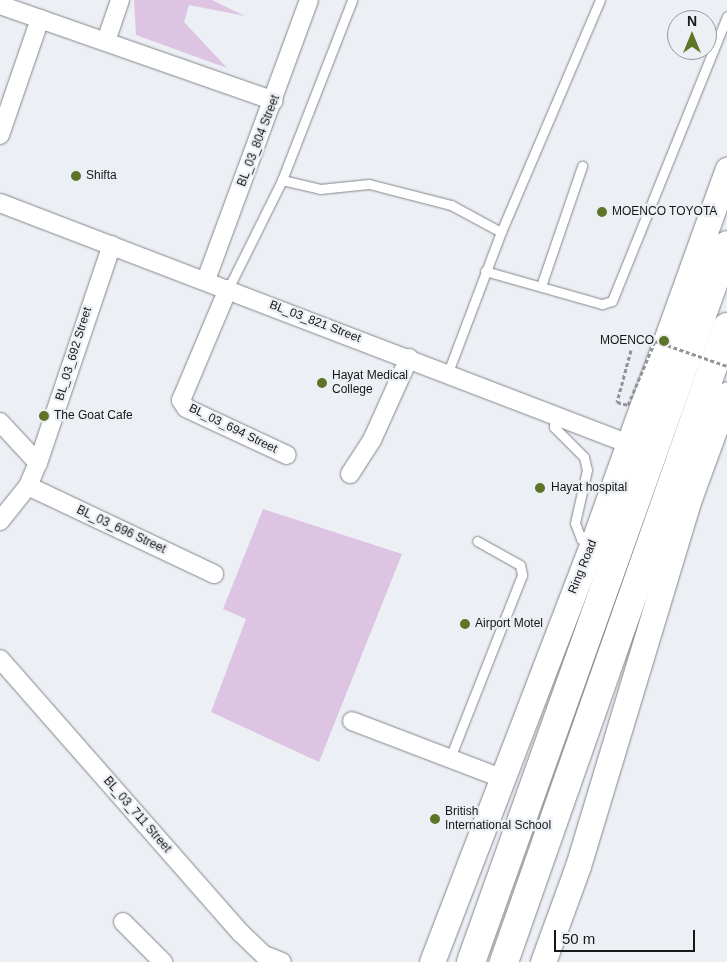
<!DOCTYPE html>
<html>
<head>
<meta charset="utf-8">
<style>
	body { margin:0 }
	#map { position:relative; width:727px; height:962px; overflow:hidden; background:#eceff4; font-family:Helvetica,sans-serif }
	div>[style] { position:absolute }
	.green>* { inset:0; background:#ddc4e2 }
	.roads { filter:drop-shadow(0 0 1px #83868b) drop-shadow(0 0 1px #83868b) }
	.lane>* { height:9px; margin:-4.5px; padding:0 4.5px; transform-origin:4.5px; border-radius:4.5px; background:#fff }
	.street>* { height:18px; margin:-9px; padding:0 9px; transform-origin:9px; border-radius:9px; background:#fff }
	.secondary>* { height:25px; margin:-12.5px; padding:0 12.5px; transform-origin:12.5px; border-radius:12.5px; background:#fff }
	.highway>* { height:28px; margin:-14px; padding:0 14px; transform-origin:14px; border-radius:14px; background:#fff }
	.path-bridge>* { height:3px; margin-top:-1.5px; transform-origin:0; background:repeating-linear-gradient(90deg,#929498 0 4px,transparent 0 6.5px) }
	.dots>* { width:14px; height:14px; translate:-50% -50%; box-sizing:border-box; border:2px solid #eceff4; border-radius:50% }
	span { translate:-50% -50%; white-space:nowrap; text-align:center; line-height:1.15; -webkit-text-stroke:4.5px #eceff4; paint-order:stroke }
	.street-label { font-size:12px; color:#161719 }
	.poi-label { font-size:12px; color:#161719 }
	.left { translate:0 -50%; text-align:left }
	.right { translate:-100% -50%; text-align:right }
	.north { position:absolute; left:667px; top:10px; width:50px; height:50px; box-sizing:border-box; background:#eceff4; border:1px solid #96999c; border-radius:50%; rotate:0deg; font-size:14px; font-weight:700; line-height:20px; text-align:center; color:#161719 }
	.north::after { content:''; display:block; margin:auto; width:18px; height:22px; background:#5e7527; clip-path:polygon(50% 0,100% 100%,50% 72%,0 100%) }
	.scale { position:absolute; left:554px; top:930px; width:141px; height:22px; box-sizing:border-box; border:2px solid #161719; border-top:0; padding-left:6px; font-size:15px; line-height:18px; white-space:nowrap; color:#161719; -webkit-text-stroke:4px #eceff4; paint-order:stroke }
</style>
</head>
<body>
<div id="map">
	<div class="green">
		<div style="clip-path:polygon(134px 0,212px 0,245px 16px,189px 5px,184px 22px,227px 68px,136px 35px)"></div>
		<div style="clip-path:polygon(263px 509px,402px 554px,319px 762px,211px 712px,246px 619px,223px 609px)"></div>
	</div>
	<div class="roads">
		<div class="lane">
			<div style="left:282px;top:180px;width:39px;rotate:13deg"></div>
			<div style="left:320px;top:189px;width:49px;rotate:-5.8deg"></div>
			<div style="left:369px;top:184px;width:85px;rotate:14.4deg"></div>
			<div style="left:451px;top:205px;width:57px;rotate:28.4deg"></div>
			<div style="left:501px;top:232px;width:150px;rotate:110.7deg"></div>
			<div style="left:501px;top:232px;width:252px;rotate:-66.9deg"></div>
			<div style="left:485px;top:271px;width:122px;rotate:15.8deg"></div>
			<div style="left:602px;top:304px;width:10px;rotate:-17deg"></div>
			<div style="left:612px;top:301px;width:307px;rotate:-68deg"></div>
			<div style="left:541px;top:286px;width:127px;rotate:-71.1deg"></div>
			<div style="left:228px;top:289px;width:122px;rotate:-63.6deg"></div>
			<div style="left:282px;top:180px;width:193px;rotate:-68.7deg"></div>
			<div style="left:555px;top:415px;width:12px;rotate:95deg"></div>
			<div style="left:554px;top:427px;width:42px;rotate:45deg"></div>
			<div style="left:584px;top:457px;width:13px;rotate:77deg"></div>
			<div style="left:587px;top:470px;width:54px;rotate:102.8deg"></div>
			<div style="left:575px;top:523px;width:17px;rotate:69deg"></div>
			<div style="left:581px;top:539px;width:12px;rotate:35deg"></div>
			<div style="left:450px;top:758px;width:197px;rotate:-68.5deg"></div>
			<div style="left:522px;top:575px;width:10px;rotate:-101deg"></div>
			<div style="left:520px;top:565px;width:49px;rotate:-150.8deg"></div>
		</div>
		<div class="street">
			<div style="left:0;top:5px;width:290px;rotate:19.3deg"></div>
			<div style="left:106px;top:41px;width:43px;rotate:-71.1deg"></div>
			<div style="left:0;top:135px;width:123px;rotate:-71deg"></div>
			<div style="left:0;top:203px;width:674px;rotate:20.96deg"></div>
			<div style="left:206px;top:280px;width:298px;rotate:-69.8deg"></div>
			<div style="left:228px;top:289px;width:121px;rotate:112.9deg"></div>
			<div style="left:181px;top:400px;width:9px;rotate:58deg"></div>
			<div style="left:186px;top:408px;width:111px;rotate:25deg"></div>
			<div style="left:0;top:422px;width:56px;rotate:47.2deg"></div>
			<div style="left:350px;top:474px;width:40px;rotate:-57.1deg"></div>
			<div style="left:372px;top:440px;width:90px;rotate:-65.7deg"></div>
			<div style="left:28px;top:486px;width:206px;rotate:25.3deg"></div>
			<div style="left:0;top:521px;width:45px;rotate:-51.3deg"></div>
			<div style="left:28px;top:486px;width:25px;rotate:-67deg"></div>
			<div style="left:38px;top:463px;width:230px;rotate:-71.3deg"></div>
			<div style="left:0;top:659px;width:365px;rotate:48.7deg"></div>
			<div style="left:241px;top:933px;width:32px;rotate:44deg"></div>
			<div style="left:264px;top:955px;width:19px;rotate:21deg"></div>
			<div style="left:352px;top:721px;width:160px;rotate:20.9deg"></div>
			<div style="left:123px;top:922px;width:57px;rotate:45deg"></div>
		</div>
		<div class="secondary">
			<div style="left:432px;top:962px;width:446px;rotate:-69deg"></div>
			<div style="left:592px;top:546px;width:400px;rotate:-70.2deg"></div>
			<div style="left:543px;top:962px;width:102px;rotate:-70deg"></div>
			<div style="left:578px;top:866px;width:387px;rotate:-73.2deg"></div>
			<div style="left:690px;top:496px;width:108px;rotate:-69.9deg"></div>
		</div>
		<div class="highway">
			<div style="left:471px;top:962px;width:761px;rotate:-70.35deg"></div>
			<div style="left:504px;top:962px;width:673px;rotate:-70.65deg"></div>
		</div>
	</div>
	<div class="path-bridge">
		<div style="left:631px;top:350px;width:54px;rotate:105.1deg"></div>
		<div style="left:617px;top:402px;width:11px;rotate:15deg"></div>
		<div style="left:628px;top:405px;width:69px;rotate:-67.1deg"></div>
		<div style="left:655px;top:341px;width:76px;rotate:19.1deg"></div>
	</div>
	<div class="dots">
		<div style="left:76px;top:176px;background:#5e7527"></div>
		<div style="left:602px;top:212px;background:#5e7527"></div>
		<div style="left:664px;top:341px;background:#5e7527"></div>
		<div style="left:322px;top:383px;background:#5e7527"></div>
		<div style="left:44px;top:416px;background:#5e7527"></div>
		<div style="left:540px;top:488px;background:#5e7527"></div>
		<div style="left:465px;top:624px;background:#5e7527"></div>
		<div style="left:435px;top:819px;background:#5e7527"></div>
	</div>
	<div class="street-label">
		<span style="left:259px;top:141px;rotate:-69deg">BL_03_804 Street</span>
		<span style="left:315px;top:322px;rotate:21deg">BL_03_821 Street</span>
		<span style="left:74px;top:354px;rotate:-73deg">BL_03_692 Street</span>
		<span style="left:233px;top:429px;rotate:26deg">BL_03_694 Street</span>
		<span style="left:121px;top:530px;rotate:25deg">BL_03_696 Street</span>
		<span style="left:583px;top:567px;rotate:-68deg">Ring Road</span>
		<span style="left:137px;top:815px;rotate:49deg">BL_03_711 Street</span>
	</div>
	<div class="poi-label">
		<span class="left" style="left:86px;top:176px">Shifta</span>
		<span class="left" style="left:612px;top:212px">MOENCO TOYOTA</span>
		<span class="right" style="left:654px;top:341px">MOENCO</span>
		<span class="left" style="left:332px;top:383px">Hayat Medical<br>College</span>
		<span class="left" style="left:54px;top:416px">The Goat Cafe</span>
		<span class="left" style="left:551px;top:488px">Hayat hospital</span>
		<span class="left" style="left:475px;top:624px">Airport Motel</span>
		<span class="left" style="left:445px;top:819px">British<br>International School</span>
	</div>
	<div class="north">N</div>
	<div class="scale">50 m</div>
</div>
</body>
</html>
